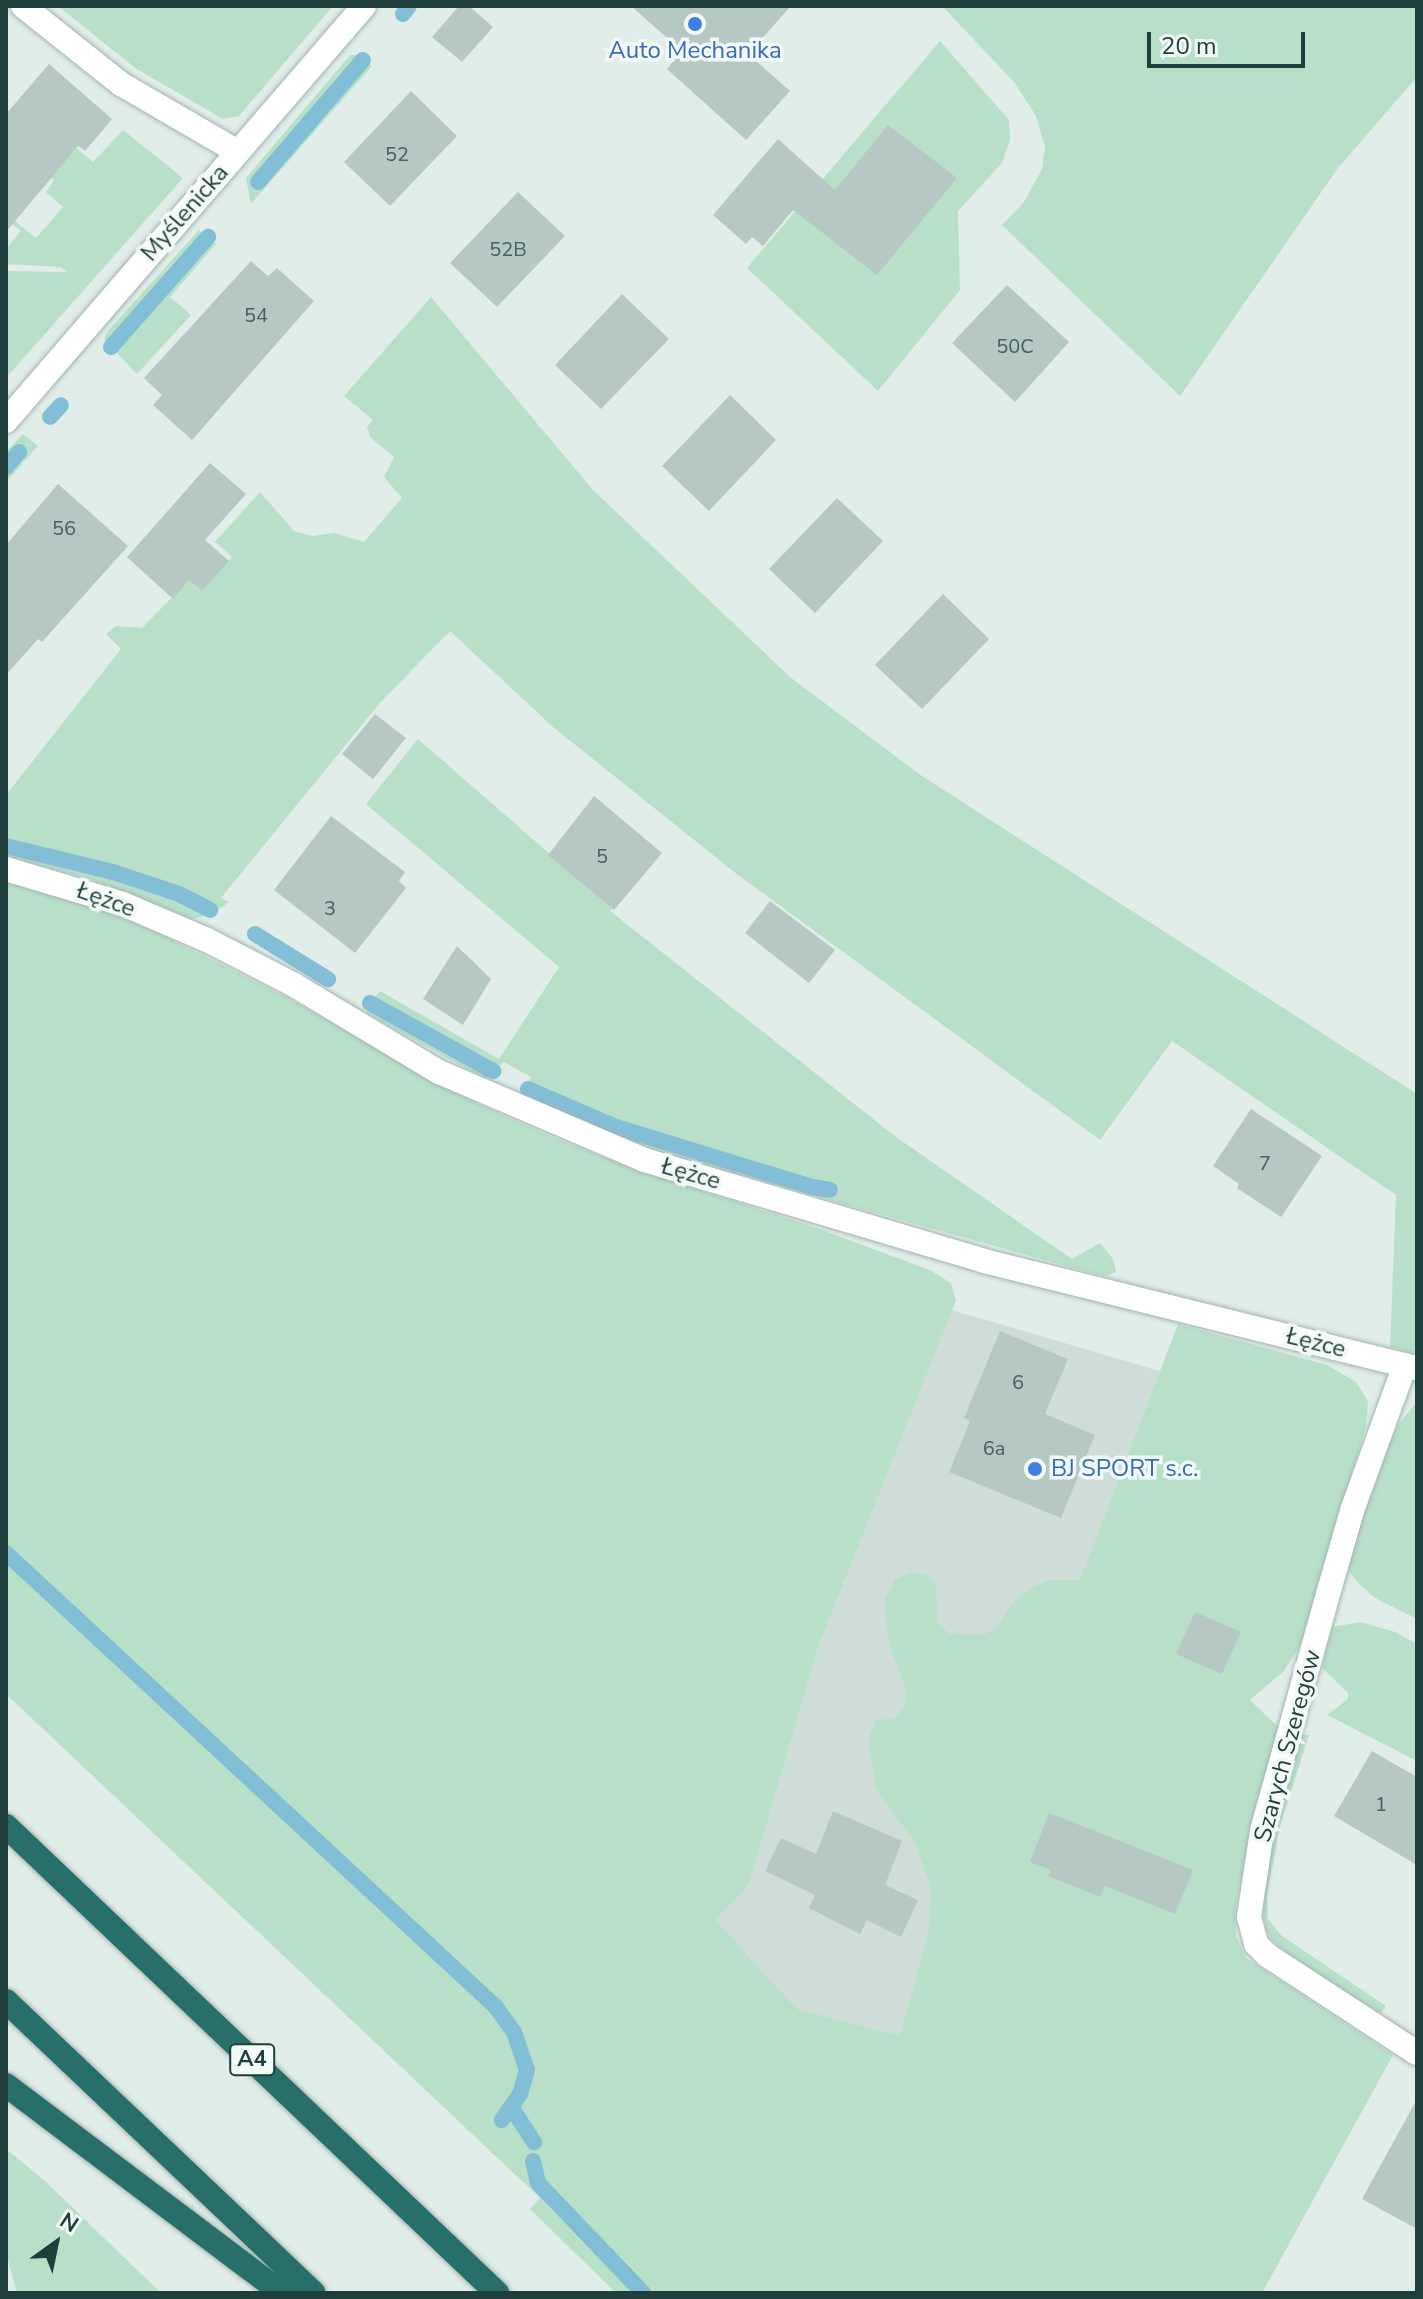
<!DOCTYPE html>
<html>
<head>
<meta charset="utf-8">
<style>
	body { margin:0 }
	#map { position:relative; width:1423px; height:2299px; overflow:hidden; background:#e1ede9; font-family:"Nunito Sans",sans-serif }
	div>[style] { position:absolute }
	.built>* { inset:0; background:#cfddd9 }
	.green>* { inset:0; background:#b8e0c9 }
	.stream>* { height:16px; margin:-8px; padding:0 8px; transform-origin:8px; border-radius:8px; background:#83bed7 }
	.building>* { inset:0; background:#b6c8c3 }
	.roads { filter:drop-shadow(0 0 2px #a3b5b2) drop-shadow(0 0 2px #a3b5b2) }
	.lane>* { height:24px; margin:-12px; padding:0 12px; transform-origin:12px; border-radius:12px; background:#fff }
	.street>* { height:24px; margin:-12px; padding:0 12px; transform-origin:12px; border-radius:12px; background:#fff }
	.highway>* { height:24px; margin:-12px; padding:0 12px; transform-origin:12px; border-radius:12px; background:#286e6a }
	.dots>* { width:22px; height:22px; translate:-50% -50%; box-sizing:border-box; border:4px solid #f2f9f6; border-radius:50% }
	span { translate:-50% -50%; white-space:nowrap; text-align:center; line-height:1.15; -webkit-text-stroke:7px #f2f9f6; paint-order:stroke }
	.number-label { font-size:20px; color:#45615e }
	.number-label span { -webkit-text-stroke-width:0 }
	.shield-label span { padding:2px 6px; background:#f2f9f6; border:2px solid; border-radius:6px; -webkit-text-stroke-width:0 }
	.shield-label { font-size:22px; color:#1f3f3c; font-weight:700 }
	.shop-label { font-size:24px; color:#366cbe }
	.left { translate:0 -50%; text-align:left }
	.street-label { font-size:24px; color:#1f3f3c }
	.frame { position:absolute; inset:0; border:8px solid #1f3f3c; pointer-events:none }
	.north { position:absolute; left:16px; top:2203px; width:80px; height:80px; -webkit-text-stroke:6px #f2f9f6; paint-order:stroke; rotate:33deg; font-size:22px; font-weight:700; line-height:32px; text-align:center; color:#1f3f3c }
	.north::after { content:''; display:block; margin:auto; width:28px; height:36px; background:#1f3f3c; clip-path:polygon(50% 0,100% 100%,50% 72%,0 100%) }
	.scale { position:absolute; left:1147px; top:32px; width:158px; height:36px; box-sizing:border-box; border:4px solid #1f3f3c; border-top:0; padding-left:10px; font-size:24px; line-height:28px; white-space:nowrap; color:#1f3f3c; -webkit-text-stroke:6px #f2f9f6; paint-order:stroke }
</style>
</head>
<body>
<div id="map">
	<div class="built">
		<div style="clip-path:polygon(952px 1310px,1160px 1371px,940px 1949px,900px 2036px,796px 2009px,714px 1920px,749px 1885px,819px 1645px)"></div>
	</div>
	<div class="green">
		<div style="clip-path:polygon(58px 6px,332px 6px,332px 7px,239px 116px,223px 119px,135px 68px)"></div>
		<div style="clip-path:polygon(1417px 6px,1416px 78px,1338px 168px,1180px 396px,1002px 225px,1024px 202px,1042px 169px,1045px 147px,1036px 116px,1014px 82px,943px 7px)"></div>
		<div style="clip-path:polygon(940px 41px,1009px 120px,1010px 140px,1002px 163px,958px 211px,960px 290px,878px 391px,747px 268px)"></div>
		<div style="clip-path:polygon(350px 55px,357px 55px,372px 66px,251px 204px,246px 178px)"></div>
		<div style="clip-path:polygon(19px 99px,93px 162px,123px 130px,183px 178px,6px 378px,6px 271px,67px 272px,61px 267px,6px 264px,6px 249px,21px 231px,12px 224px,15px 221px,36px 238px,63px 207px,46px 192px,54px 180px,6px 139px)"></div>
		<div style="clip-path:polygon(199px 230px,216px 244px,170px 297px,191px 315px,137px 374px,104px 340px,107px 332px)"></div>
		<div style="clip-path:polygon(431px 297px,592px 489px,790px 677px,922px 776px,1417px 1094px,1417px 1354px,1390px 1347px,1396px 1195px,1172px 1041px,1100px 1140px,738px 875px,553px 727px,450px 631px,379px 704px,221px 898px,229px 902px,212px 914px,192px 919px,93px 880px,6px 856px,6px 795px,121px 649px,106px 634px,116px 626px,142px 628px,189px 580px,202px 591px,232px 557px,215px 542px,260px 492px,294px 531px,312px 536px,335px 533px,364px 542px,402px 498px,384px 477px,394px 457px,370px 437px,367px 427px,373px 420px,344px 396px)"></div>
		<div style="clip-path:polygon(23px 434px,38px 446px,6px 482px,6px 452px)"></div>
		<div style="clip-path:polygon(418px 739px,612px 908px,610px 911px,896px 1137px,1072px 1259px,1100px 1243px,1113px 1259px,1116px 1272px,1105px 1276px,1074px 1268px,671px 1156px,569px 1119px,526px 1098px,531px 1077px,504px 1062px,485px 1079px,368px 1014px,362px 1003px,368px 1005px,380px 991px,499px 1059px,559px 967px,366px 804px)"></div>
		<div style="clip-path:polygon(6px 883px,99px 908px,156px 932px,282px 995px,474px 1102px,552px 1137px,637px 1170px,814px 1227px,930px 1270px,951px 1283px,956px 1301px,819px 1645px,749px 1885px,715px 1920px,797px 2009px,900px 2036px,928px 1934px,931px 1887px,915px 1843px,876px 1788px,868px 1740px,876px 1720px,895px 1718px,905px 1705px,906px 1690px,890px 1647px,886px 1622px,885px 1600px,895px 1580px,911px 1572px,927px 1575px,936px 1586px,938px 1624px,950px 1634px,983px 1635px,997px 1627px,1011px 1605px,1028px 1590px,1049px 1580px,1080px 1580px,1178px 1324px,1327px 1365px,1356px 1382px,1368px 1401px,1366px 1426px,1302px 1643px,1283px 1672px,1250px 1700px,1279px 1728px,1248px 1844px,1235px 1911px,1236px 1936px,1246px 1958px,1393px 2055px,1262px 2293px,616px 2293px,530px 2209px,540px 2198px,6px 1694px)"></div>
		<div style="clip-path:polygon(1417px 1402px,1417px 1619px,1375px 1598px,1357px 1582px,1349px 1571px,1348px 1557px,1384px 1455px,1398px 1425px)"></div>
		<div style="clip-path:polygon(1360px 1622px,1395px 1632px,1417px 1644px,1417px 1761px,1327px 1715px,1348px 1699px,1348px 1693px,1322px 1668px,1332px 1627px)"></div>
		<div style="clip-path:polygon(1301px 1734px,1309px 1735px,1280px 1826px,1267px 1894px,1268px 1919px,1282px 1936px,1386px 2006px,1381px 2013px,1346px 1994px,1290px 1956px,1272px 1940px,1265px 1927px,1262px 1899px,1275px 1825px)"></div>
		<div style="clip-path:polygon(6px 2149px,45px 2181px,161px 2293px,17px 2293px,6px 2253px)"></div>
	</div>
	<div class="stream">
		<div style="left:403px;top:14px;width:10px;rotate:-53deg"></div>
		<div style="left:258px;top:182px;width:161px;rotate:-49.3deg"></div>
		<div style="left:111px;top:347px;width:147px;rotate:-48.6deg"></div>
		<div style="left:50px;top:417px;width:16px;rotate:-47deg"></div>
		<div style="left:6px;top:467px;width:20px;rotate:-49deg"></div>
		<div style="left:6px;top:846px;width:110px;rotate:13.7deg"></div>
		<div style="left:113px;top:872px;width:70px;rotate:18.4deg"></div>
		<div style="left:179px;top:894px;width:35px;rotate:27deg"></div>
		<div style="left:255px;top:934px;width:86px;rotate:31.7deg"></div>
		<div style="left:370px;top:1003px;width:141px;rotate:28.9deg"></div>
		<div style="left:528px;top:1089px;width:96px;rotate:23.4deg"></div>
		<div style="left:616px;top:1127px;width:205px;rotate:17deg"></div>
		<div style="left:812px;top:1187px;width:18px;rotate:9deg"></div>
		<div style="left:6px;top:1553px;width:667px;rotate:42.81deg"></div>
		<div style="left:495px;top:2006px;width:32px;rotate:54deg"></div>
		<div style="left:514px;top:2032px;width:40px;rotate:71.1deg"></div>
		<div style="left:527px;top:2070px;width:25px;rotate:106deg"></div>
		<div style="left:520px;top:2094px;width:32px;rotate:125deg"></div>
		<div style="left:511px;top:2107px;width:42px;rotate:56.7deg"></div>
		<div style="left:533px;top:2161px;width:23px;rotate:77deg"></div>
		<div style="left:538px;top:2183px;width:152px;rotate:46.3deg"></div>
	</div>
	<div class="building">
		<div style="clip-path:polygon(459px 6px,469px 6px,493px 27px,462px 62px,432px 37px)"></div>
		<div style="clip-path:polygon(631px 6px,791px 6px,748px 54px,790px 91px,746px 140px,667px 69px,682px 51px)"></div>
		<div style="clip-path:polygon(49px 64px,112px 119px,85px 151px,78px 146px,6px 232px,6px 114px)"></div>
		<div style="clip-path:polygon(411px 91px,457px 136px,390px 206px,344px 162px)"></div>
		<div style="clip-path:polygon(888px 125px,957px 178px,877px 275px,793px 210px,763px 246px,752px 237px,746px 244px,713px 215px,778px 139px,835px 190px)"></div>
		<div style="clip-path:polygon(518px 192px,565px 236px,497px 307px,450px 263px)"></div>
		<div style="clip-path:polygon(251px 261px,268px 276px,277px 268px,314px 301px,192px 440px,153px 405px,162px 395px,144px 378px)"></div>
		<div style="clip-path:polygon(1007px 285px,1069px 342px,1015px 402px,952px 343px)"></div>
		<div style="clip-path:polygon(622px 294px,669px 339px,601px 409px,555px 365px)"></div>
		<div style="clip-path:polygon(730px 395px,776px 440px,709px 511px,662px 466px)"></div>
		<div style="clip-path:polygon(210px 463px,246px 494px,205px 540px,229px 561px,202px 591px,189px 580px,173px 599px,127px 557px)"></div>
		<div style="clip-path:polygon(58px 484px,128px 546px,42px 642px,38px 639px,6px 675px,6px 545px)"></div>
		<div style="clip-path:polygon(837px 498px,883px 541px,815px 613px,769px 569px)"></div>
		<div style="clip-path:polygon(943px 594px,989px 639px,922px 709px,875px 665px)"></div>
		<div style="clip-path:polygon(375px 714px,406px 738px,373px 779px,342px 754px)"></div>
		<div style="clip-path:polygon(594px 796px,662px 853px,614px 910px,548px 855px)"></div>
		<div style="clip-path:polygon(331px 816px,405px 872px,399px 881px,406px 888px,355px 953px,274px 890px)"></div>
		<div style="clip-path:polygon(770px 901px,835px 950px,809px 983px,745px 933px)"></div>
		<div style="clip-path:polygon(457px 946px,491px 979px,463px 1025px,423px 999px)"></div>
		<div style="clip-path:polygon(1251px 1109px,1322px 1156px,1281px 1217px,1237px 1188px,1239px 1184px,1213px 1166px)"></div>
		<div style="clip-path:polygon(1000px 1331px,1068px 1359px,1045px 1414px,1095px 1435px,1061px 1518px,949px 1472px,970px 1421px,964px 1418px)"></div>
		<div style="clip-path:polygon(1195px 1612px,1241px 1632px,1222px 1674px,1176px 1654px)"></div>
		<div style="clip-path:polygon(1372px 1751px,1417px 1777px,1417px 1865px,1334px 1816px)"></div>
		<div style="clip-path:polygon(833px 1811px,902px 1841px,885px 1885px,918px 1900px,901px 1937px,867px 1920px,860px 1934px,809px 1908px,815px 1895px,765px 1871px,781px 1838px,816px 1854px)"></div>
		<div style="clip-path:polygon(1049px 1813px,1193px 1870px,1175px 1914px,1105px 1886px,1100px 1897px,1048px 1876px,1051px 1870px,1030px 1862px)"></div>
		<div style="clip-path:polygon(1417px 2099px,1417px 2229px,1362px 2199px)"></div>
	</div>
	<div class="roads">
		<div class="lane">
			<div style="left:23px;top:6px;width:125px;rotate:38.5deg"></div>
			<div style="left:121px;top:84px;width:135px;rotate:30.2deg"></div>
		</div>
		<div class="street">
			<div style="left:6px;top:421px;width:548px;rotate:-49.22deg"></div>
			<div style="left:6px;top:869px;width:122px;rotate:16.7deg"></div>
			<div style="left:123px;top:904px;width:91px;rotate:23.2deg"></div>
			<div style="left:207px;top:940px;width:98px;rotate:27.3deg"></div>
			<div style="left:294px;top:985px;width:169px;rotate:31deg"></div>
			<div style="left:439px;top:1072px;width:223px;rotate:23.2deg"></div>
			<div style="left:644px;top:1160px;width:355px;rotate:16.5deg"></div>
			<div style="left:984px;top:1261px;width:446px;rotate:13.9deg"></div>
			<div style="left:1405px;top:1365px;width:155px;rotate:110deg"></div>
			<div style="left:1352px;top:1511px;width:79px;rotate:106.1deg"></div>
			<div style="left:1330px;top:1587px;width:253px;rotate:105.6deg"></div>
			<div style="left:1262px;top:1831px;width:87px;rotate:98.6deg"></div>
			<div style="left:1249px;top:1917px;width:28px;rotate:75deg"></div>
			<div style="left:1256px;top:1944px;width:16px;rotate:45deg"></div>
			<div style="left:1267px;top:1955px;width:179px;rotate:33.2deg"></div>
		</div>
		<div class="highway">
			<div style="left:6px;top:1826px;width:678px;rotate:43.56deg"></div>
			<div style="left:6px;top:2001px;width:424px;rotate:43.5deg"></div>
			<div style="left:6px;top:2085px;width:346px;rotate:37deg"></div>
		</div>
	</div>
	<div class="dots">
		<div style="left:695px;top:24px;background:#3f7fe0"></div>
		<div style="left:1035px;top:1469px;background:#3f7fe0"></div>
	</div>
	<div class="number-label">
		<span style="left:397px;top:154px">52</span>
		<span style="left:508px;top:249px">52B</span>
		<span style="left:256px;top:315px">54</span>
		<span style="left:1015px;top:346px">50C</span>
		<span style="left:64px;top:528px">56</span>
		<span style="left:602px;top:856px">5</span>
		<span style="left:330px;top:908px">3</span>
		<span style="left:1265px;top:1163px">7</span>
		<span style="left:1018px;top:1382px">6</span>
		<span style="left:994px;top:1448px">6a</span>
		<span style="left:1381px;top:1804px">1</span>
	</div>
	<div class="shield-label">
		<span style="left:252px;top:2060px">A4</span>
	</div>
	<div class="shop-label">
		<span style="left:695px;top:51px">Auto Mechanika</span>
		<span class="left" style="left:1051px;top:1469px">BJ SPORT s.c.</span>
	</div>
	<div class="street-label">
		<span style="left:185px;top:213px;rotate:-49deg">Myślenicka</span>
		<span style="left:106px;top:900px;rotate:20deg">Łężce</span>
		<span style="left:691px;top:1174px;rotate:16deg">Łężce</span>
		<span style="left:1316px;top:1343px;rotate:14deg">Łężce</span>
		<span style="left:1288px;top:1746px;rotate:-75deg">Szarych Szeregów</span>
	</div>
	<div class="frame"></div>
	<div class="north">N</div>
	<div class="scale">20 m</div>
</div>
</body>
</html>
